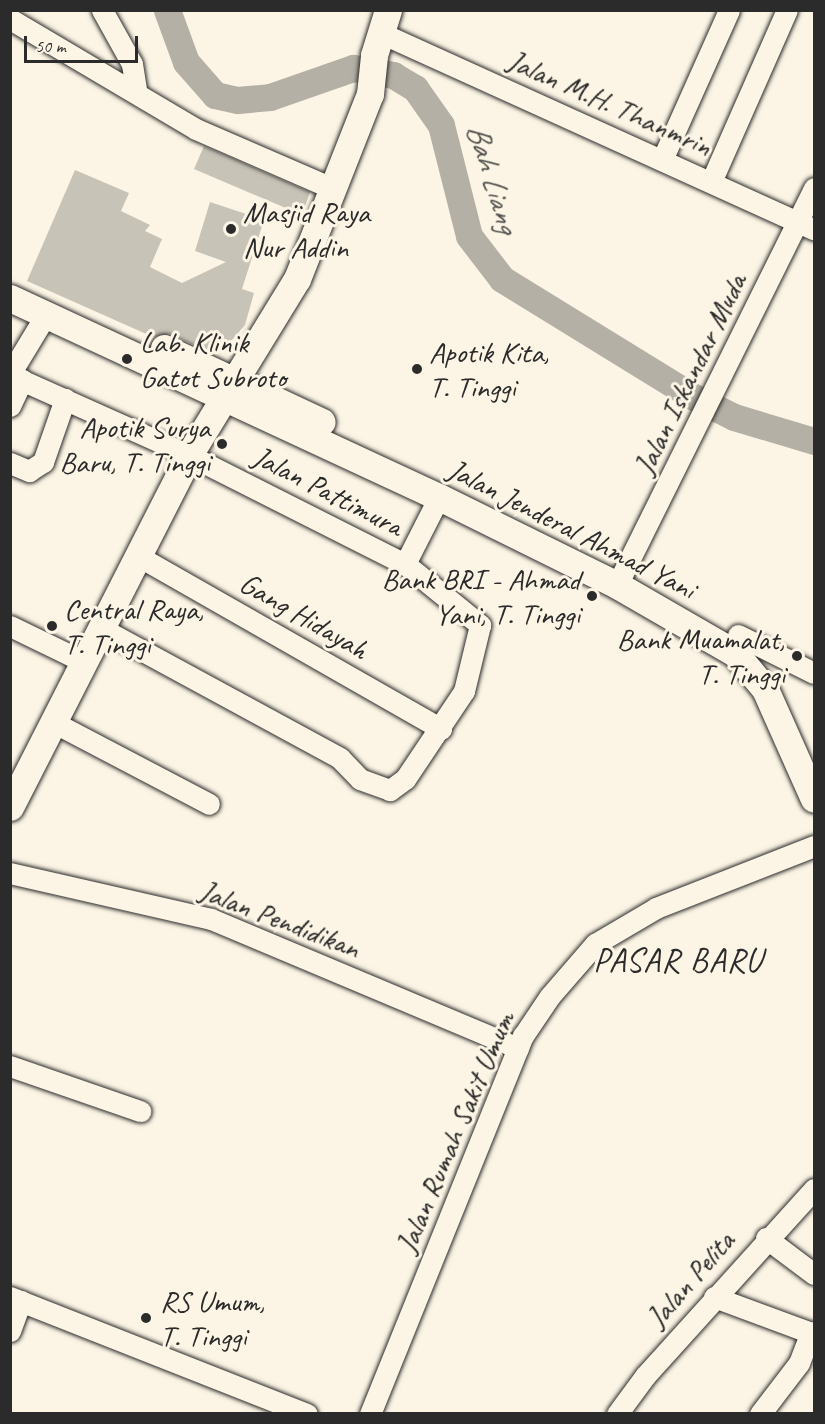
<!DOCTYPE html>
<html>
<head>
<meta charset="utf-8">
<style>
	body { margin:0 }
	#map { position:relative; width:825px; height:1424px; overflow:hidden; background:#fcf5e5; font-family:Caveat,sans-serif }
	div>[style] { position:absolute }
	.river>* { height:27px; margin:-13.5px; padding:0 13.5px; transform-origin:13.5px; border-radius:13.5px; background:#b4b0a5 }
	.building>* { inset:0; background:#c8c3b7 }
	.roads { filter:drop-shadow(0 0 2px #2b2b2b) drop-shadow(0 0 2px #2b2b2b) }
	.minor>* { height:21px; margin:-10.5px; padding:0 10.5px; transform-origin:10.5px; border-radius:10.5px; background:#fcf5e5 }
	.major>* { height:27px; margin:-13.5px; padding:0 13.5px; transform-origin:13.5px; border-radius:13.5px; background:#fcf5e5 }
	.dots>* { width:16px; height:16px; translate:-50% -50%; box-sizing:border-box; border:3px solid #fcf5e5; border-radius:50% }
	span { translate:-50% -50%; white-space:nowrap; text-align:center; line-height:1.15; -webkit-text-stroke:6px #fcf5e5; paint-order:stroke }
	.street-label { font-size:30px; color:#2b2b2b }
	.poi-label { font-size:30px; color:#2b2b2b }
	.left { translate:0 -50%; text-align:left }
	.right { translate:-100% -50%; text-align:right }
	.water-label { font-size:32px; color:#545350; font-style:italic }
	.quarter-label { font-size:33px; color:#2b2b2b; letter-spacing:1.5px }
	.frame { position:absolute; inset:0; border:12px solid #2b2b2b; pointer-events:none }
	.scale { position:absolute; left:24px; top:36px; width:114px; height:27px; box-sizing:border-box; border:3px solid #2b2b2b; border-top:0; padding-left:8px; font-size:18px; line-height:21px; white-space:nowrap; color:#2b2b2b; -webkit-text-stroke:4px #fcf5e5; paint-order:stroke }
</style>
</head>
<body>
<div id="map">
	<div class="river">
		<div style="left:167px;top:10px;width:55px;rotate:69.9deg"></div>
		<div style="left:186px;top:62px;width:44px;rotate:48.7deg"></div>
		<div style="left:215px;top:95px;width:23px;rotate:13deg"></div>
		<div style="left:237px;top:100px;width:33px;rotate:-5deg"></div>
		<div style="left:270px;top:97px;width:88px;rotate:-19.3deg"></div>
		<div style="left:353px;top:68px;width:41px;rotate:9.9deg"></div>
		<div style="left:393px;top:75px;width:26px;rotate:31deg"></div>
		<div style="left:415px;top:88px;width:45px;rotate:54.9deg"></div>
		<div style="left:441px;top:125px;width:114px;rotate:75.8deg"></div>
		<div style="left:469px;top:236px;width:54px;rotate:52.5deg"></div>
		<div style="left:502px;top:279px;width:225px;rotate:31.6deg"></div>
		<div style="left:694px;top:397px;width:45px;rotate:26.6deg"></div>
		<div style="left:734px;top:417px;width:84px;rotate:16.7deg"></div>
	</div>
	<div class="building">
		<div style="clip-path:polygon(204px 146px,310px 192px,302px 215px,194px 169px)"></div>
		<div style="clip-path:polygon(75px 170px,129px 193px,121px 211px,150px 225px,145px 231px,162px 239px,150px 267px,182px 283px,226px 262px,195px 251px,210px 202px,264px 220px,242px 289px,254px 293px,245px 325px,225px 348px,211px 353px,170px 334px,153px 337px,27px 281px)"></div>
	</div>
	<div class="roads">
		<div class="minor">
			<div style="left:102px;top:10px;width:62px;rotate:60.9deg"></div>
			<div style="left:132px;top:64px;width:25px;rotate:81deg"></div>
			<div style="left:10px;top:19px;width:216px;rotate:30.6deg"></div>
			<div style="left:196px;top:129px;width:150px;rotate:23.5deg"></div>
			<div style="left:381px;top:33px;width:475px;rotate:24.4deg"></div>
			<div style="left:662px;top:160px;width:164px;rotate:-65.9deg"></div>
			<div style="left:711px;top:182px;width:188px;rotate:-66.2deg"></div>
			<div style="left:10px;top:374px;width:71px;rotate:-58.8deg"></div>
			<div style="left:10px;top:375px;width:196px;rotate:24.1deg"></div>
			<div style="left:189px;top:455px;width:242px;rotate:26.8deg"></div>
			<div style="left:405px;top:564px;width:97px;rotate:39.1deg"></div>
			<div style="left:480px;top:625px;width:68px;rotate:103.6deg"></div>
			<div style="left:464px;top:691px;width:106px;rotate:123.8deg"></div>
			<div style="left:405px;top:779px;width:19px;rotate:144deg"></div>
			<div style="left:390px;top:790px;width:32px;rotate:-160deg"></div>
			<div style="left:360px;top:779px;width:29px;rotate:-134deg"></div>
			<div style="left:340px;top:758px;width:274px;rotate:-151.5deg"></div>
			<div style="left:10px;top:406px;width:29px;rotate:-65deg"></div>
			<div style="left:10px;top:463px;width:21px;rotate:23deg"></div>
			<div style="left:29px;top:471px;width:17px;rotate:-33deg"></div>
			<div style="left:43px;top:462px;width:67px;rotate:-70.8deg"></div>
			<div style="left:138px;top:556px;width:349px;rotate:29.7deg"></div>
			<div style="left:405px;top:564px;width:75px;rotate:-63.1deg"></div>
			<div style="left:617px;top:585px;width:443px;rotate:-63.6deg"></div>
			<div style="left:10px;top:626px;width:82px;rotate:25.9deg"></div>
			<div style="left:738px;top:635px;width:85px;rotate:26.6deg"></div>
			<div style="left:53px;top:722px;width:176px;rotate:27.7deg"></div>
			<div style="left:10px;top:873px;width:206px;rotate:12.9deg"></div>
			<div style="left:211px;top:919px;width:333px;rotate:22.8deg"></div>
			<div style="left:10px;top:1066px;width:138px;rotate:19.1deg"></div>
			<div style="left:766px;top:1238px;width:60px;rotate:36.9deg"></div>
			<div style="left:10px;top:1297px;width:319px;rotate:21.5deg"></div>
			<div style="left:714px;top:1297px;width:107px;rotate:20.3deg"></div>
			<div style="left:10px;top:1331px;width:32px;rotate:-70deg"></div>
			<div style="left:370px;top:1414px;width:408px;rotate:-68deg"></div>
			<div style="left:523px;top:1036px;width:48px;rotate:-56deg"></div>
			<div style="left:550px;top:996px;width:69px;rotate:-49.1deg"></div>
			<div style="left:595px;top:944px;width:71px;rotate:-30.5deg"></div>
			<div style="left:656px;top:908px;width:170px;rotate:-21.4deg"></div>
			<div style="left:617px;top:1414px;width:47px;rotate:-53.6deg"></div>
			<div style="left:645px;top:1376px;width:252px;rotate:-47.9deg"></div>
			<div style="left:760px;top:1414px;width:64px;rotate:-52.6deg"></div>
			<div style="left:799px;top:1363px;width:33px;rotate:-69deg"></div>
		</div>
		<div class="major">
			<div style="left:10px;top:298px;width:473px;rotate:24.9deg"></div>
			<div style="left:439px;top:497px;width:199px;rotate:26.3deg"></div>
			<div style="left:617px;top:585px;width:136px;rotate:30deg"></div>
			<div style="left:735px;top:653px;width:47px;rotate:50.2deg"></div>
			<div style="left:765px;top:689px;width:120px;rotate:66deg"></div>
			<div style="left:164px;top:348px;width:174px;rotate:25.1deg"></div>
			<div style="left:10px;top:807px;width:395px;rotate:-63deg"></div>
			<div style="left:189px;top:455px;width:206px;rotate:-58.5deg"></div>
			<div style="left:297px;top:279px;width:199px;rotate:-68.5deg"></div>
			<div style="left:370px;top:94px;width:39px;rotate:-84deg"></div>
			<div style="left:374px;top:55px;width:47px;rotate:-72.7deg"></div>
		</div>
	</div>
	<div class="dots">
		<div style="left:231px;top:229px;background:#2b2b2b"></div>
		<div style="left:127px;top:359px;background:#2b2b2b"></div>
		<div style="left:417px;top:369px;background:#2b2b2b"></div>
		<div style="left:222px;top:444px;background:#2b2b2b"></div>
		<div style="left:592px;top:596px;background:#2b2b2b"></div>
		<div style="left:52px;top:626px;background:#2b2b2b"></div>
		<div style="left:797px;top:656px;background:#2b2b2b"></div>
		<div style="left:146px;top:1318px;background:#2b2b2b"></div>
	</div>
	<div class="street-label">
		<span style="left:610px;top:103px;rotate:24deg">Jalan M.H. Thanmrin</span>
		<span style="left:690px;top:374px;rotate:-64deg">Jalan Iskandar Muda</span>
		<span style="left:328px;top:491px;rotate:27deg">Jalan Pattimura</span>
		<span style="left:572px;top:529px;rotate:27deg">Jalan Jenderal Ahmad Yani</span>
		<span style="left:304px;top:616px;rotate:30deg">Gang Hidayah</span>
		<span style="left:280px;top:919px;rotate:21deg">Jalan Pendidikan</span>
		<span style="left:455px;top:1132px;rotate:-67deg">Jalan Rumah Sakit Umum</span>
		<span style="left:690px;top:1279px;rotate:-49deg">Jalan Pelita</span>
	</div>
	<div class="poi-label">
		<span class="left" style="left:243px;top:229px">Masjid Raya<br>Nur Addin</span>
		<span class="left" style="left:140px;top:359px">Lab. Klinik<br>Gatot Subroto</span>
		<span class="left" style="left:429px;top:369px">Apotik Kita,<br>T. Tinggi</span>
		<span class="right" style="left:210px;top:444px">Apotik Surya<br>Baru, T. Tinggi</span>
		<span class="right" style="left:580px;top:596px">Bank BRI - Ahmad<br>Yani, T. Tinggi</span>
		<span class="left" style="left:64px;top:626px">Central Raya,<br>T. Tinggi</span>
		<span class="right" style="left:785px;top:656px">Bank Muamalat,<br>T. Tinggi</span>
		<span class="left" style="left:160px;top:1318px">RS Umum,<br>T. Tinggi</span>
	</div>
	<div class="water-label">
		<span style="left:492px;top:178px;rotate:73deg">Bah Liang</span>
	</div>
	<div class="quarter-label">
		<span style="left:678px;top:961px">PASAR BARU</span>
	</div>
	<div class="frame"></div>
	<div class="scale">50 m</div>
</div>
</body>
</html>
